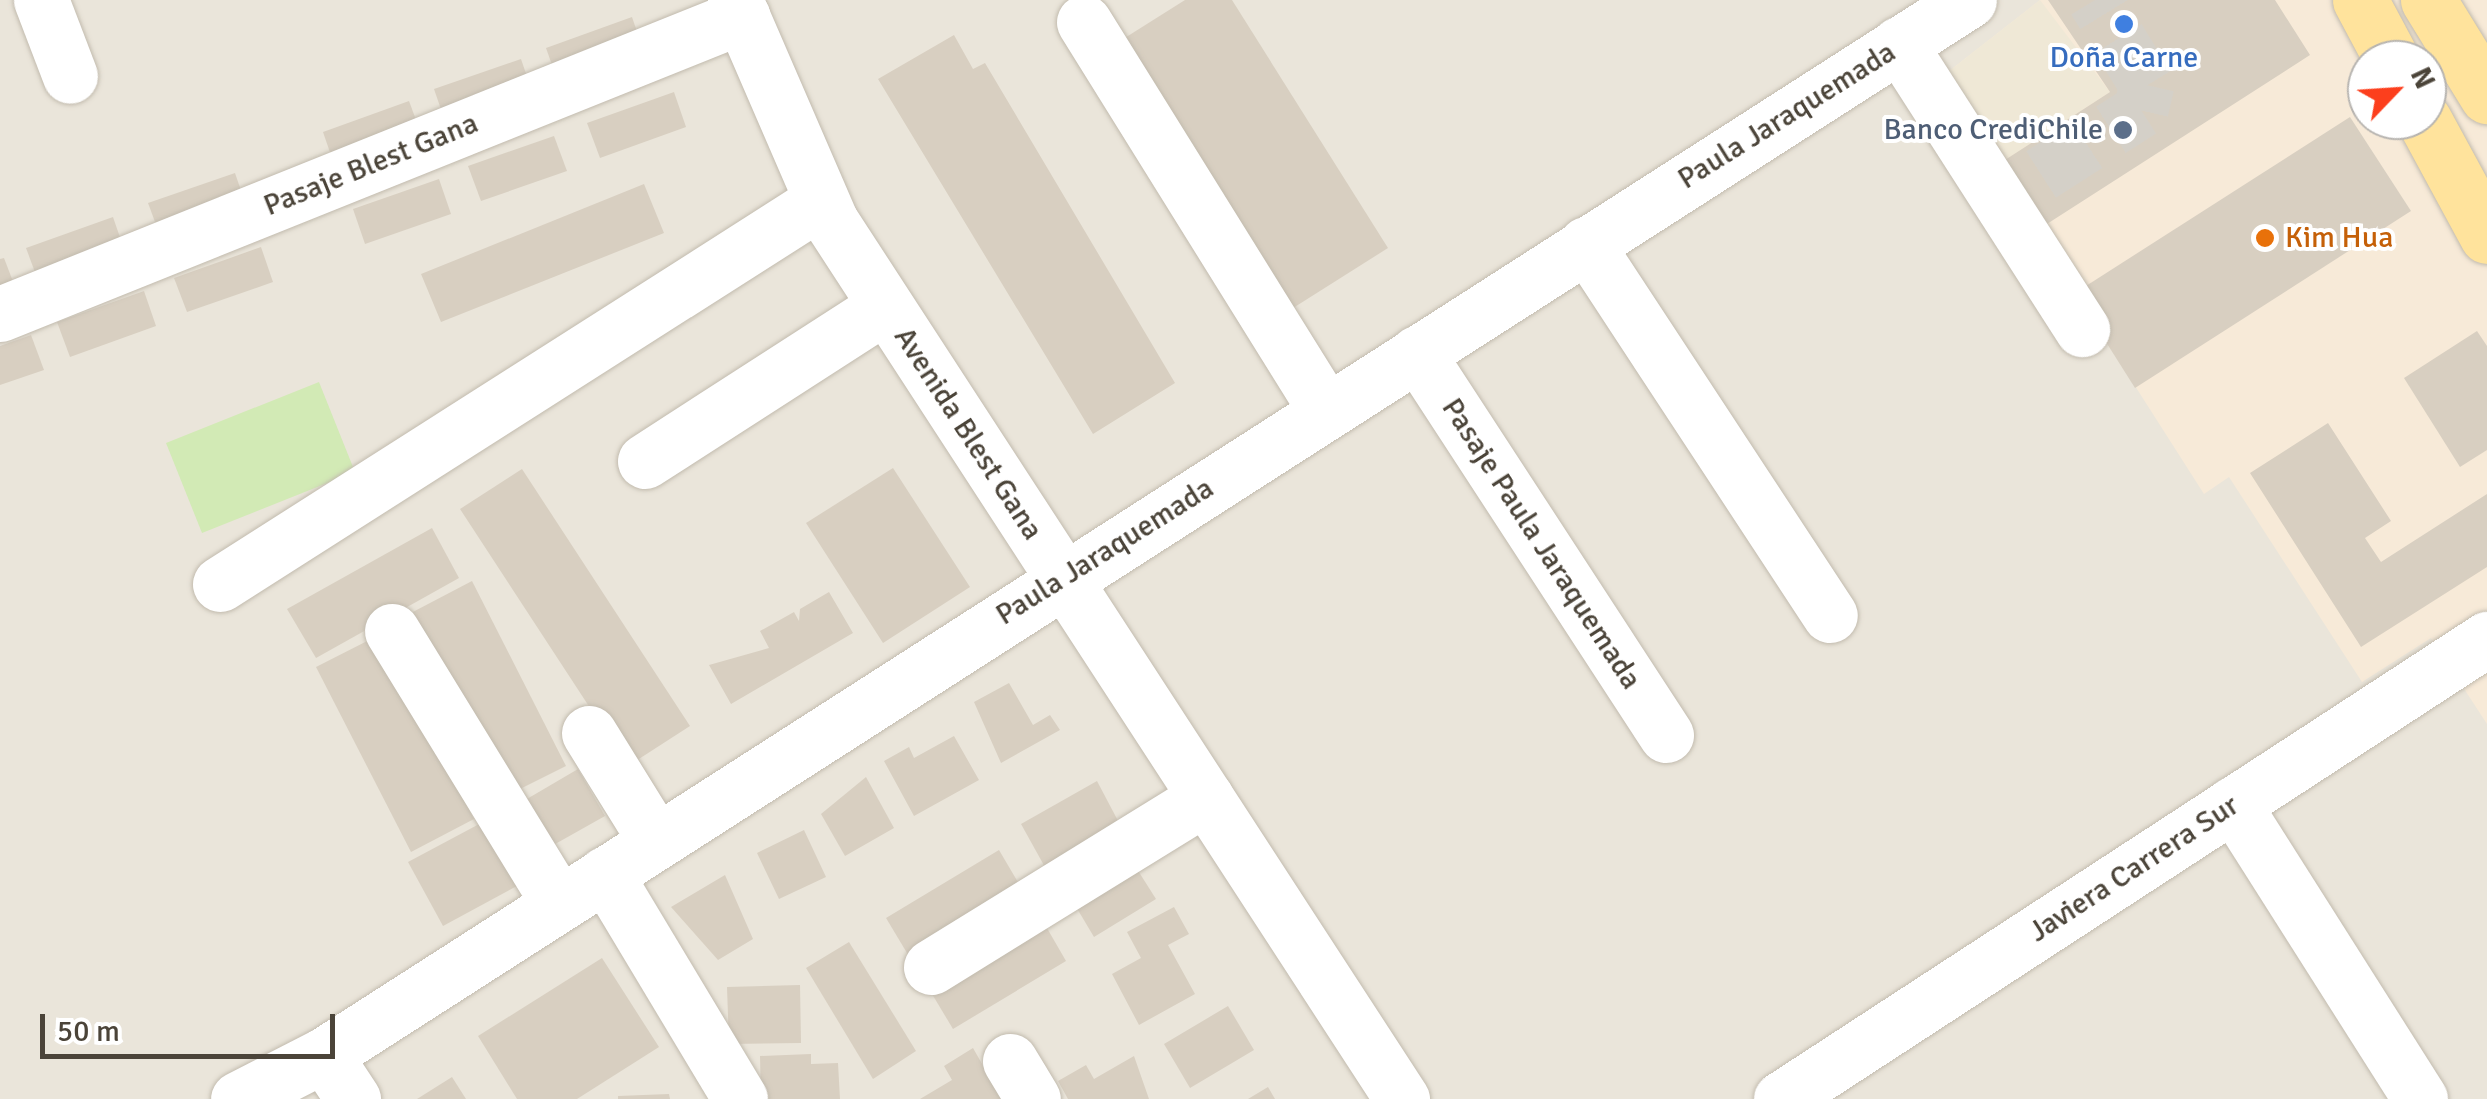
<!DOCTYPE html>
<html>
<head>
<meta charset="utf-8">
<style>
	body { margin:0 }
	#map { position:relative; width:2487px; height:1099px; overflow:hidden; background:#f6f3ec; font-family:Signika,sans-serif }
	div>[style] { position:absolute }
	.residential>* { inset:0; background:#eae5da }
	.commercial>* { inset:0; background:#f7ead8 }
	.education>* { inset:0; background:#efe8d6 }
	.green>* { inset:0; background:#d2eab5 }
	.building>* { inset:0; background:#d8cfc1 }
	.minor-tunnel>* { height:55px; margin-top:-27.5px; transform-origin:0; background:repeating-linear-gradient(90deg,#d4d0c8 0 55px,transparent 0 83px) }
	.roads { filter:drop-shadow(0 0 2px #c2bbae) drop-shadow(0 0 2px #c2bbae) }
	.minor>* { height:55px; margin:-27.5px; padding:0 27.5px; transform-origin:27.5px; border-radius:27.5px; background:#fff }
	.major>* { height:55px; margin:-27.5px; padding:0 27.5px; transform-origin:27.5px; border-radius:27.5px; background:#ffe39c }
	.dots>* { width:28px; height:28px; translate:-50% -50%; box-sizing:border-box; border:5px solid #fff; border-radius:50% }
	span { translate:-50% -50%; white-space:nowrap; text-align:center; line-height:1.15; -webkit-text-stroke:8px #fff; paint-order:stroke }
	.shop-label { font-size:30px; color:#366cbe }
	.street-label { font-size:30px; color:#4b4439 }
	.service-label { font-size:30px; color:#4e5e75 }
	.right { translate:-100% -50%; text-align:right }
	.food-label { font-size:30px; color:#c56008 }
	.left { translate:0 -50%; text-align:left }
	.north { position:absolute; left:2347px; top:40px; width:100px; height:100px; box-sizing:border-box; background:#fff; border:2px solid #b7b4b0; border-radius:50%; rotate:65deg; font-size:28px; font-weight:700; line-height:40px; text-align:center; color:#4b4439 }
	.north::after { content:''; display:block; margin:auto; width:35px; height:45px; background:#fc3f1d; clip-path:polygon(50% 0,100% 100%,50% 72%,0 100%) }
	.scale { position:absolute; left:40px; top:1014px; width:295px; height:45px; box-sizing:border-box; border:5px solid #4b4439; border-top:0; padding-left:12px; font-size:30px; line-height:35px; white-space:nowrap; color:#4b4439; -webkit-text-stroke:8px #fff; paint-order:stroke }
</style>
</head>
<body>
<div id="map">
	<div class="residential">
		<div style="clip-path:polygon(evenodd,0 0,2487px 0,2487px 1099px,0 1099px,0 0,2367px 60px,2427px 60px,2427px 120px,2367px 120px,2367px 60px)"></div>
	</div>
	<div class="commercial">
		<div style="clip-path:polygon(evenodd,2040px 0,2487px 0,2487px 724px,2431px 638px,2362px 682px,2229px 477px,2204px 494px,1939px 79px,2040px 0,2367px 60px,2427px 60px,2427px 120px,2367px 120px,2367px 60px)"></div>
	</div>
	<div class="education">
		<div style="clip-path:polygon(2040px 0,2110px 92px,1994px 167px,1939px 79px)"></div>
	</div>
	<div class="green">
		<div style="clip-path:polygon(319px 382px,355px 472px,202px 533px,166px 443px)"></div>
	</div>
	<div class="building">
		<div style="clip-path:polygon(1185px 0,1232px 0,1388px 248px,1282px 315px,1112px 46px)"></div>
		<div style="clip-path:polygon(2048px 0,2275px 0,2310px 55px,2036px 231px,1994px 167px,2110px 92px)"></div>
		<div style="clip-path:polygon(632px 17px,644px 52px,558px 82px,546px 48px)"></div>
		<div style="clip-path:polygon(954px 35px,973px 69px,985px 63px,1175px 383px,1093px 434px,878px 79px)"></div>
		<div style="clip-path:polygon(521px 59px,533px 94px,446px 124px,434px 89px)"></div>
		<div style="clip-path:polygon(674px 92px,686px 127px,600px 158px,587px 123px)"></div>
		<div style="clip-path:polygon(409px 101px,422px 136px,335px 167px,323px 132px)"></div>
		<div style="clip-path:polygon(2350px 117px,2411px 211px,2135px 388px,2075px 293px)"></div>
		<div style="clip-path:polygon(554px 136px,567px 171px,481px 201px,468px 166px)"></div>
		<div style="clip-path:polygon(235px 173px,247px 208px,161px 238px,148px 203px)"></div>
		<div style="clip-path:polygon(439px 179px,451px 214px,365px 244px,353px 209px)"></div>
		<div style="clip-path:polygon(644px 184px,664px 233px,441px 322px,421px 274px)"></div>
		<div style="clip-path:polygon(113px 217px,125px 252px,39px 283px,26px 248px)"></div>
		<div style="clip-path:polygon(261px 247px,273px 282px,187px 312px,174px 278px)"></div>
		<div style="clip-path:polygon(4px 258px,17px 292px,0 298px,0 259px)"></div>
		<div style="clip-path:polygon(144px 291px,156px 326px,70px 357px,57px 322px)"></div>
		<div style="clip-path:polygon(2477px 331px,2487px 346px,2487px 450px,2460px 467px,2404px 378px)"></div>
		<div style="clip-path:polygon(31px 335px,44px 370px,0 385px,0 346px)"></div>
		<div style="clip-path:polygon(2328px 423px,2391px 521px,2365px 538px,2381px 562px,2487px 494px,2487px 567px,2361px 647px,2250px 473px)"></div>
		<div style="clip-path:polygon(893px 468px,970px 587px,883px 643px,806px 523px)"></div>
		<div style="clip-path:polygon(522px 469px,690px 726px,628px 766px,460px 509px)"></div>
		<div style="clip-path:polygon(432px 528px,459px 578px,316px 658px,287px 609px)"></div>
		<div style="clip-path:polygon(472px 581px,566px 766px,504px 797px,409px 614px)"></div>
		<div style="clip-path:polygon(829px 592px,853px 633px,731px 704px,709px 665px,769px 648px,760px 631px,794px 612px,799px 621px,800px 609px)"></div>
		<div style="clip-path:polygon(379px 635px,474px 819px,411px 852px,316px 667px)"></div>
		<div style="clip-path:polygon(1009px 683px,1033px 725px,1050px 715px,1060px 730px,1001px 763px,974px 702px)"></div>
		<div style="clip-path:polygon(954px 736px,979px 780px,914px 816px,884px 761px,909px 747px,914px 758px)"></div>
		<div style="clip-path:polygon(578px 769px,605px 816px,541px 852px,515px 806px)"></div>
		<div style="clip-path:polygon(866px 777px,894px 828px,845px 856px,821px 814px)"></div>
		<div style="clip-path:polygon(1097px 781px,1126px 836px,1051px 878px,1021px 824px)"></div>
		<div style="clip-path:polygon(483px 822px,517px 886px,443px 926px,408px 862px)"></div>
		<div style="clip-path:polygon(804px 830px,826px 877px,779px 899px,757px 853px)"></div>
		<div style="clip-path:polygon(999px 850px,1026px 896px,913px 963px,886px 918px)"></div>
		<div style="clip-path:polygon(1130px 858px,1156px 899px,1094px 937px,1069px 895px)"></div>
		<div style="clip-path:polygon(725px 875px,753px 939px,718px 960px,671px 907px)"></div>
		<div style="clip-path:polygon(1174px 907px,1189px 934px,1168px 945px,1195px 994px,1139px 1025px,1112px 974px,1141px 958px,1127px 932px)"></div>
		<div style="clip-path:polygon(1040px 916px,1066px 961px,953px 1029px,926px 984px)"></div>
		<div style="clip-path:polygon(849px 942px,916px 1051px,873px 1079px,806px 968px)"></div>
		<div style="clip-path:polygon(602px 958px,659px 1047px,577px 1099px,517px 1099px,478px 1036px)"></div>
		<div style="clip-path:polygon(800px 985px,801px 1043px,729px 1044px,727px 987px)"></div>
		<div style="clip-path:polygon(1228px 1006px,1254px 1050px,1190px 1088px,1164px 1044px)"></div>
		<div style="clip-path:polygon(973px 1048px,1002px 1099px,920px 1099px,952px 1080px,944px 1066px)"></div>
		<div style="clip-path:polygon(811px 1054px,811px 1064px,838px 1063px,840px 1099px,761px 1099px,760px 1056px)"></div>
		<div style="clip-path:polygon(1134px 1056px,1149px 1099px,1068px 1099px,1058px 1081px,1086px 1065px,1094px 1079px)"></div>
		<div style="clip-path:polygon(452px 1077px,466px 1099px,417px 1099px)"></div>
		<div style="clip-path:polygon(1268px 1087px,1275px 1099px,1248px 1099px)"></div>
		<div style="clip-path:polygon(669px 1094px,670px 1099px,618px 1099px,618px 1096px)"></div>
	</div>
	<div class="minor-tunnel">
		<div style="left:2041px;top:174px;width:119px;rotate:-32.6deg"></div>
		<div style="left:2141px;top:110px;width:26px;rotate:-77deg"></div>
		<div style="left:2147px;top:85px;width:100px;rotate:-121.5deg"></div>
	</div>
	<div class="roads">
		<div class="minor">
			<div style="left:41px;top:0;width:81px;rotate:69.1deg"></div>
			<div style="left:735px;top:0;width:240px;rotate:66.6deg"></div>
			<div style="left:830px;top:220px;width:1049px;rotate:56.95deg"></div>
			<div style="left:1084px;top:22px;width:458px;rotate:58.1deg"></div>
			<div style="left:1899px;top:44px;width:339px;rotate:57.3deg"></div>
			<div style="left:1586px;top:244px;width:444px;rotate:56.7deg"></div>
			<div style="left:0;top:314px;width:800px;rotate:-21.88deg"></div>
			<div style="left:1417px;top:353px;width:456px;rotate:56.9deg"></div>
			<div style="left:645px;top:461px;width:284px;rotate:-32.8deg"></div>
			<div style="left:220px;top:584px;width:713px;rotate:-32.51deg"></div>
			<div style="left:392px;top:631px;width:320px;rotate:58.5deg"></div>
			<div style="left:589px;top:733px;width:127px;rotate:58.2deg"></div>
			<div style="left:2233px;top:804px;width:349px;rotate:57.6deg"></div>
			<div style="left:605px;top:874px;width:262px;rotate:59deg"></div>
			<div style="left:931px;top:967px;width:323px;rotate:-31.7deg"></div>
			<div style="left:324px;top:1055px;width:53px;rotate:56.6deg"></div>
			<div style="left:1010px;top:1061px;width:44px;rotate:58.8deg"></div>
			<div style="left:238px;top:1099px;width:97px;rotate:-27.1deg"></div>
			<div style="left:324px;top:1055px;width:1954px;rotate:-32.67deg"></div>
			<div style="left:1781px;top:1099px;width:843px;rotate:-33.09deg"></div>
		</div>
		<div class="major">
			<div style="left:2360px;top:0;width:68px;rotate:61.9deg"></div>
			<div style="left:2428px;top:0;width:113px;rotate:58.4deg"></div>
			<div style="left:2424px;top:120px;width:132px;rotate:61.5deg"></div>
		</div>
	</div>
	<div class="dots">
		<div style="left:2124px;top:24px;background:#3f7fe0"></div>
		<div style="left:2123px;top:130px;background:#5c6f8a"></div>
		<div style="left:2265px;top:238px;background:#e8710a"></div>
	</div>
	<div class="shop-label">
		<span style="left:2124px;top:58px">Doña Carne</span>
	</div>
	<div class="street-label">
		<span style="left:1787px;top:116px;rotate:-32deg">Paula Jaraquemada</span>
		<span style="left:371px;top:165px;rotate:-22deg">Pasaje Blest Gana</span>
		<span style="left:968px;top:434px;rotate:57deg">Avenida Blest Gana</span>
		<span style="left:1541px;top:544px;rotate:57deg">Pasaje Paula Jaraquemada</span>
		<span style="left:1105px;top:552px;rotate:-32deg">Paula Jaraquemada</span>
		<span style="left:2134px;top:869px;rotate:-33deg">Javiera Carrera Sur</span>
	</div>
	<div class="service-label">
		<span class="right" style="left:2103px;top:130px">Banco CrediChile</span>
	</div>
	<div class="food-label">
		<span class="left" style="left:2285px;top:238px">Kim Hua</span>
	</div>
	<div class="north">N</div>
	<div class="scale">50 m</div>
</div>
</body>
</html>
